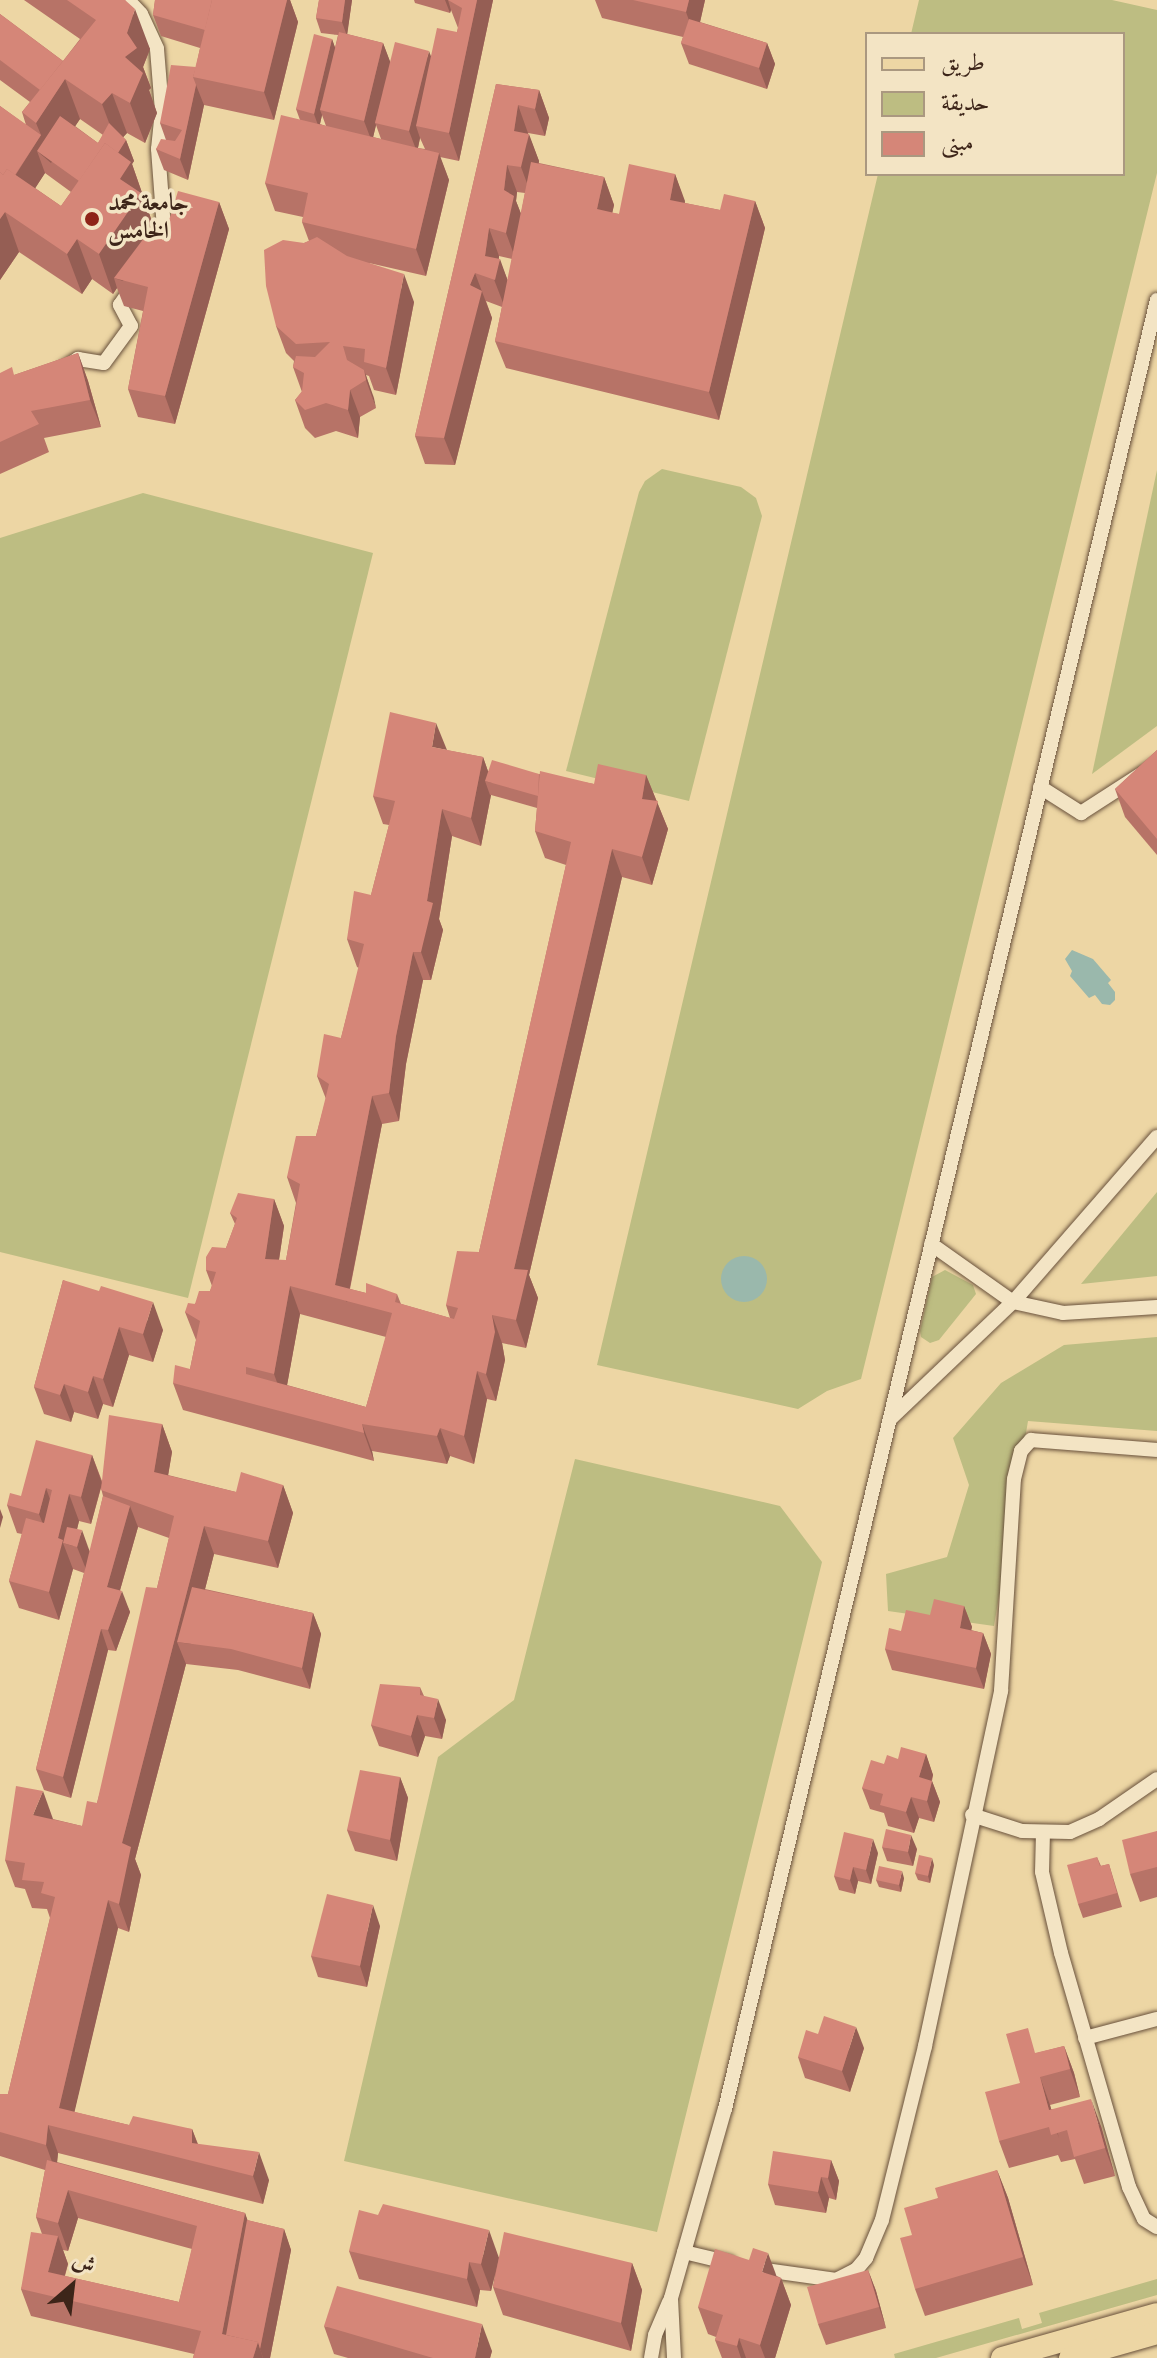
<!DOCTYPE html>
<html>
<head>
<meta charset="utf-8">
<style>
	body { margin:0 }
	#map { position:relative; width:1157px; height:2358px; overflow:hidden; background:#edd6a4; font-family:Vollkorn,Amiri,serif }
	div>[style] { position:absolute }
	.green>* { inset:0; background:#bdbd82 }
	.water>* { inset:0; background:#9ab8ac }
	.round { border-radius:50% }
	.roads { filter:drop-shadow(0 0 2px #69513c) drop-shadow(0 0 2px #69513c) }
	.street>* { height:14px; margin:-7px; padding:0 7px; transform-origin:7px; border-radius:7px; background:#f3e4c4 }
	.primary>* { height:22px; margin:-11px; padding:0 11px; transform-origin:11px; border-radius:11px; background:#edd6a4 }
	.wall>* { inset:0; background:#b77367 }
	.shaded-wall>* { inset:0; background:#955e54 }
	.building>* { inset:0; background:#d58678 }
	.dots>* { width:22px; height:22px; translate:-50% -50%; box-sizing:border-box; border:4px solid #f3e4c4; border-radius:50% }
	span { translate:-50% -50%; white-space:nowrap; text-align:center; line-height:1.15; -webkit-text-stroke:7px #f3e4c4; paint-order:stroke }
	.poi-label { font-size:24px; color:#3d2519; font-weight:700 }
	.left { translate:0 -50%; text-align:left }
	.legend { position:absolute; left:865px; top:32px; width:260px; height:144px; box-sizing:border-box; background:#f3e4c4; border:2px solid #aa9880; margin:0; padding:10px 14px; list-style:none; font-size:24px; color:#3d2519 }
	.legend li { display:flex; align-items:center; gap:16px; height:40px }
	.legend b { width:40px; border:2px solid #aa9880 }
	.north { position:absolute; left:32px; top:2246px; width:80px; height:80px; -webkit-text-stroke:6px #f3e4c4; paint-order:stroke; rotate:28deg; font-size:22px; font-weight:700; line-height:32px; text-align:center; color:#3d2519 }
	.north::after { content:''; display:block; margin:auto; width:28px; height:36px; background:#3d2519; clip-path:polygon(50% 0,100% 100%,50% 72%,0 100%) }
</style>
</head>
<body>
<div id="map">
	<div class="green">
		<div style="clip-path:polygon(919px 0,1112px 0,1157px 10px,1157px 173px,861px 1379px,827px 1391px,798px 1409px,597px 1365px,878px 174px,1123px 174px,1123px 34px,911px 34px)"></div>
		<div style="clip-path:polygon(662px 469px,741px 487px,756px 498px,762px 516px,689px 801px,566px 771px,639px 492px,645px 481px)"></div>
		<div style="clip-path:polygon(1157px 470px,1157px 726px,1092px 774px)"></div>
		<div style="clip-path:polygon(143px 493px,373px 553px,188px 1298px,0 1252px,0 538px)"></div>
		<div style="clip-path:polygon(1157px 1192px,1157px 1276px,1081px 1284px)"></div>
		<div style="clip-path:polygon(945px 1270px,973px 1285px,976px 1294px,939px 1340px,930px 1343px,921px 1337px,920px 1331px,932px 1277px)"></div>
		<div style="clip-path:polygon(1157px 1337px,1157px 1431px,1028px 1421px,994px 1626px,888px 1611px,886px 1574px,947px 1557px,969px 1485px,953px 1438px,1001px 1383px,1064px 1345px)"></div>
		<div style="clip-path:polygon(575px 1459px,780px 1506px,822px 1562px,657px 2232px,344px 2161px,438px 1757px,514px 1700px)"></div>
		<div style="clip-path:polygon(1157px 2279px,1157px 2295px,936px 2358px,895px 2358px,894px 2354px,1019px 2318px,1022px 2329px,1042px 2323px,1039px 2313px)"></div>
	</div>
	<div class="water">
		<div style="clip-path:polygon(1072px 950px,1093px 959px,1111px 980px,1108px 983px,1115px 992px,1115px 1000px,1110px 1005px,1102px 1004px,1095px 995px,1089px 998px,1070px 976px,1072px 971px,1065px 959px)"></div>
		<div class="round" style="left:721px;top:1256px;width:46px;height:46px"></div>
	</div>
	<div class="roads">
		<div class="street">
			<div style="left:128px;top:0;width:19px;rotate:47deg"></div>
			<div style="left:141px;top:14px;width:38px;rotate:65deg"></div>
			<div style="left:157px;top:49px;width:62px;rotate:85.4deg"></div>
			<div style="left:162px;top:111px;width:38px;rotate:96deg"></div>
			<div style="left:158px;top:149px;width:80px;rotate:85.7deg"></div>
			<div style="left:164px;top:229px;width:28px;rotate:113deg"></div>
			<div style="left:64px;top:368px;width:17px;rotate:-33deg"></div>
			<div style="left:78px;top:359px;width:26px;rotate:9deg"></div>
			<div style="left:104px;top:363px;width:46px;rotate:-53.9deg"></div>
			<div style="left:131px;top:326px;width:24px;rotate:-118deg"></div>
			<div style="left:120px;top:305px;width:23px;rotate:-56deg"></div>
			<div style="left:1040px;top:787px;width:49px;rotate:32.4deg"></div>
			<div style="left:1081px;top:813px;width:90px;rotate:-32.8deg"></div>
			<div style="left:931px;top:1244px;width:100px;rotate:35.3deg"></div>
			<div style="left:1013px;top:1302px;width:51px;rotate:12.4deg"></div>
			<div style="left:1063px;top:1313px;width:94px;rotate:-3.7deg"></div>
			<div style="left:890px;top:1419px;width:170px;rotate:-43.6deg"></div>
			<div style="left:1013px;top:1302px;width:219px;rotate:-48.9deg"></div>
			<div style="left:972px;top:1815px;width:52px;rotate:17.7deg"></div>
			<div style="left:1022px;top:1831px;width:48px;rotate:1.2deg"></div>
			<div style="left:1070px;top:1832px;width:32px;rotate:-24deg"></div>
			<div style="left:1099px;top:1819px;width:70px;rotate:-34.6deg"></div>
			<div style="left:1043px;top:1832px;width:40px;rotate:91.4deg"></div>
			<div style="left:1042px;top:1872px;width:83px;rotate:76.8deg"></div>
			<div style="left:1061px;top:1953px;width:244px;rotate:73.8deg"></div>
			<div style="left:1129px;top:2187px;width:35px;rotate:65deg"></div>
			<div style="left:1144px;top:2219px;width:15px;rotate:32deg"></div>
			<div style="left:1085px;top:2038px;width:74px;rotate:-14.8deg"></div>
			<div style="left:684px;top:2252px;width:47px;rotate:13.4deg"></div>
			<div style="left:758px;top:2269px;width:79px;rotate:8deg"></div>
			<div style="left:836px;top:2280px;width:22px;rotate:-27deg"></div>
			<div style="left:856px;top:2270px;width:16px;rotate:-50deg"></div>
			<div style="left:866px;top:2258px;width:41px;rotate:-67.2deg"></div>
			<div style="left:882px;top:2220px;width:179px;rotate:-76.1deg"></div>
			<div style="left:925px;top:2046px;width:363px;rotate:-77.9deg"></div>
			<div style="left:1001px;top:1691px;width:212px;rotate:-86.5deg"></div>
			<div style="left:1014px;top:1479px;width:29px;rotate:-76deg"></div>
			<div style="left:1021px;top:1451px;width:15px;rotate:-48deg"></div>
			<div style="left:1031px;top:1440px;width:126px;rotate:4.5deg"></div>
			<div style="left:651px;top:2358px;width:23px;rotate:-80deg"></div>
			<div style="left:655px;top:2335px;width:36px;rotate:-67deg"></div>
			<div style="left:674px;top:2358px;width:60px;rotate:-92.9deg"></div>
			<div style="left:671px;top:2298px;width:197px;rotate:-74.1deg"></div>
			<div style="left:725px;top:2109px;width:1860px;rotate:-76.57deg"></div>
		</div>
		<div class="primary">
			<div style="left:1002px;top:2358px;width:161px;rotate:-15.8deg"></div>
			<div style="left:1070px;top:2358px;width:91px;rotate:-16deg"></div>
		</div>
	</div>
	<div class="wall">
		<div style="clip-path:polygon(evenodd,24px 0,125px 0,150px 49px,143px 67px,151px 88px,149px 90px,157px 113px,145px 143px,127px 133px,123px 137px,126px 140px,134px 161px,132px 164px,156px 233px,153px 236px,163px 240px,219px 202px,229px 229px,175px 424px,138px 417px,128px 389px,143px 311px,124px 306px,117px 288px,113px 294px,92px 279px,82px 294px,19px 252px,0 280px,0 106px,26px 125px,22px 112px,30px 102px,0 80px,0 14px,63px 61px,80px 39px,24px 0,80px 119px,103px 135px,98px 143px,75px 126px,80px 119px,24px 0,45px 173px,71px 192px,61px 206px,35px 188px,45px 173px)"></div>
		<div style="clip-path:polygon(155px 0,290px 0,298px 22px,274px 120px,204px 105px,188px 180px,164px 170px,156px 149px,166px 140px,160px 123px,196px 67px,200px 48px,161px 36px,153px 15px)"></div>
		<div style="clip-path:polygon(evenodd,319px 0,352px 0,347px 34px,383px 43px,390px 62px,431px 56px,457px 32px,458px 28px,451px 10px,450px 13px,415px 3px,414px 0,493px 0,459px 161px,440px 157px,449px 180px,426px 276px,369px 263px,414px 302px,396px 395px,374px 390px,369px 376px,366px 375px,376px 408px,360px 417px,358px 438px,336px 431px,315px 438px,305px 428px,295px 400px,302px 392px,293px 367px,294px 361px,286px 353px,276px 326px,304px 243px,309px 241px,302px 222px,303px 217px,275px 211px,265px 183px,300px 120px,296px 109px,332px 39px,335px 48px,338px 35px,321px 33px,316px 18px,319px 0,322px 115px,326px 126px,320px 124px,322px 115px,319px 0,376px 125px,381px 139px,373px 137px,376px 125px,319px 0,420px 138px,425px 149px,418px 148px,420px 138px)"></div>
		<div style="clip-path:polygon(595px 0,705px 0,700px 22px,767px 43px,775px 64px,767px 89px,689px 64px,681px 43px,683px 37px,602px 18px)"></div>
		<div style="clip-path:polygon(evenodd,496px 84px,539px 90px,549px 118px,545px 136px,528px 133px,539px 161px,539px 163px,604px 177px,614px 205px,612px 213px,619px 214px,675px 174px,685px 203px,720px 210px,755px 201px,765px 228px,719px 420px,506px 368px,495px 341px,502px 307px,486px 301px,492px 318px,455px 465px,425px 464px,415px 436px,496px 84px,517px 192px,525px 193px,521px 214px,516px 201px,517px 192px,496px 84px,499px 256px,512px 259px,508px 281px,499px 259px,499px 256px)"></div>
		<div style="clip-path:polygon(78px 353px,88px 381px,101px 427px,44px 438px,49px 452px,0 474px,0 373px,14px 375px)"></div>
		<div style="clip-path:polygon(evenodd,446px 750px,483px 757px,488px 771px,539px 774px,594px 784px,646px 775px,668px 829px,652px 885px,622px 877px,529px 1275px,538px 1298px,526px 1348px,502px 1343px,505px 1360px,496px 1401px,487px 1399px,474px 1464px,450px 1456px,447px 1464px,372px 1451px,374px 1461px,183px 1410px,173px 1383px,190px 1369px,196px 1340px,185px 1312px,210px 1291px,212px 1286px,206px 1270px,226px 1248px,235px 1224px,230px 1213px,274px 1199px,284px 1226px,279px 1260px,286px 1260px,296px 1203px,287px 1177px,316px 1136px,326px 1099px,317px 1076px,341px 1038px,359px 968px,357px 967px,347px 939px,371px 895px,389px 825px,383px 824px,373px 796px,446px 750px,491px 795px,537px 808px,535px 831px,545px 858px,566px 865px,479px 1252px,446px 1305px,450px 1318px,401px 1304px,397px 1294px,366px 1293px,350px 1289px,382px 1124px,399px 1121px,406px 1064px,423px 980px,431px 980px,443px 930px,439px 919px,452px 836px,481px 846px,491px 795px,446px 750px,300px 1314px,386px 1337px,366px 1407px,287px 1385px,300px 1314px)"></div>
		<div style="clip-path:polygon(1157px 750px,1157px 855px,1125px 817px,1115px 789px)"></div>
		<div style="clip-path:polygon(63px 1280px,163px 1330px,153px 1362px,129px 1355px,113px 1407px,103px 1404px,98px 1419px,74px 1412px,71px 1422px,44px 1414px,34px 1387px)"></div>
		<div style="clip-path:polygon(evenodd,162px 1424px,172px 1452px,168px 1475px,236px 1492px,283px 1485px,293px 1513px,278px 1568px,214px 1554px,205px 1589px,313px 1613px,321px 1634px,310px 1689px,238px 1670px,186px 1664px,135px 1859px,141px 1875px,129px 1932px,118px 1928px,74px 2112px,129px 2125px,192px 2129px,198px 2144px,269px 2180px,263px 2204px,58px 2153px,57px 2162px,245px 2213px,247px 2220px,284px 2229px,291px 2250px,270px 2358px,193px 2358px,194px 2354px,31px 2316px,21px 2289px,42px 2234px,36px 2217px,45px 2170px,0 2156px,0 2094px,8px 2094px,50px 1918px,47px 1909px,32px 1908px,25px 1889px,15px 1887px,5px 1860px,53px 1819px,82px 1826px,97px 1803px,157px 1588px,169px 1538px,138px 1527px,120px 1590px,130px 1612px,116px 1651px,108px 1650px,71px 1798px,44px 1790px,36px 1769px,84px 1573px,73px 1569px,59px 1620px,19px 1608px,9px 1581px,22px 1534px,17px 1533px,7px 1505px,92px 1455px,102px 1481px,162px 1424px,101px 1488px,103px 1496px,90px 1552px,77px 1529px,79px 1521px,91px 1524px,101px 1488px,162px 1424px,78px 2218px,192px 2249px,179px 2302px,65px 2276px,68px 2264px,63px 2250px,68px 2251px,78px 2218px)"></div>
		<div style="clip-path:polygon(964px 1606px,972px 1627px,971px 1630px,983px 1633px,991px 1654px,984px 1689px,892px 1670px,885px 1649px,901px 1631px,930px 1615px)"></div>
		<div style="clip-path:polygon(420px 1687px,424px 1696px,446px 1720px,442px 1739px,425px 1736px,418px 1757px,379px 1746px,371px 1725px)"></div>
		<div style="clip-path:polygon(926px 1754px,933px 1775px,932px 1781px,940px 1802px,934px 1822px,919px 1818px,914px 1833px,888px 1826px,884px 1813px,870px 1809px,862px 1788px,884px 1764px,898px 1759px)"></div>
		<div style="clip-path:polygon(400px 1777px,408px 1798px,397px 1861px,355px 1851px,347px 1830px)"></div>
		<div style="clip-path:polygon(1157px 1831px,1157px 1897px,1140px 1902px,1130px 1874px)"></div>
		<div style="clip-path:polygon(882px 1847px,917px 1849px,913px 1866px,887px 1861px)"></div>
		<div style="clip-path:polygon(878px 1853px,871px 1884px,858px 1881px,855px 1894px,839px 1890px,834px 1876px)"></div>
		<div style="clip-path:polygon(1097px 1857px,1101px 1866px,1109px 1864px,1122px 1907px,1083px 1918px,1078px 1904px)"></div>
		<div style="clip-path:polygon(934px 1865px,930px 1883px,918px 1880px,915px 1873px)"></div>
		<div style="clip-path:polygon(904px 1878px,901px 1892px,879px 1887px,876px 1880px)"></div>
		<div style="clip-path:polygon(380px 1926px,367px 1987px,318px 1977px,311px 1956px)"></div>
		<div style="clip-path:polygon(1064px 2046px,1074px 2073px,1080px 2097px,1050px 2105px,1051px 2109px,1101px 2126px,1115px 2176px,1084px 2184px,1075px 2159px,1061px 2162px,1058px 2155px,1009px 2168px,999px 2141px,1020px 2083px,1037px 2053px)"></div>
		<div style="clip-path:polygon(864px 2048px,850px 2092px,805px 2078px,798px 2057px)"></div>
		<div style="clip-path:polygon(831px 2160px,839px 2181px,836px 2200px,829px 2198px,826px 2213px,775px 2205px,768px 2184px)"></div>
		<div style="clip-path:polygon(997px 2170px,1008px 2198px,1033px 2285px,925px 2316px,915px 2289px,912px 2235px,938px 2198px)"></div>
		<div style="clip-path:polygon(349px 2251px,632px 2263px,642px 2290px,631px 2351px,503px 2315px,493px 2287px,495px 2274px,491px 2291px,480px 2290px,477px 2307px,359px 2279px)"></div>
		<div style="clip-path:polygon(868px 2270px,876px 2291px,886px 2328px,826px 2345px,818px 2324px)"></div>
		<div style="clip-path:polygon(777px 2276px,781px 2278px,791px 2305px,775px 2358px,722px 2358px,715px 2340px,716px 2337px,708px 2334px,698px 2307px)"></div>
		<div style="clip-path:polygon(324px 2326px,492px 2351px,490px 2358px,348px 2358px,334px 2354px)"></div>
	</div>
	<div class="shaded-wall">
		<div style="clip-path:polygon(287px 0,290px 0,298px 22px,274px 120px,264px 92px)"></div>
		<div style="clip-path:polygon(345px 0,352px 0,347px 36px,342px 22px)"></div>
		<div style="clip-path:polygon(445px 0,454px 0,448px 0,451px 10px,450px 13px)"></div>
		<div style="clip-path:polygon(477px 0,493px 0,459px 161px,449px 133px)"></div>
		<div style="clip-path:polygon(689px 0,705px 0,696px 40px,686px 12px)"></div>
		<div style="clip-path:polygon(135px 9px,150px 49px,143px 67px,151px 88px,149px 90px,157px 113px,145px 143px,130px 103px,125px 57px,127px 33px)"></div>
		<div style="clip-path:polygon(332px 39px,337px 53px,320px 110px,322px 115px,319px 128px,314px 114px)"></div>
		<div style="clip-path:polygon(383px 43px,391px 64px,375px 123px,376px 125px,372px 142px,364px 121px)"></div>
		<div style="clip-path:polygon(767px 43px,775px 64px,767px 89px,759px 68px)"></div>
		<div style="clip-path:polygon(429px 51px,437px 72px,416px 126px,420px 138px,417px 152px,409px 131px)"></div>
		<div style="clip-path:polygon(65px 79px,80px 119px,51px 163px,37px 151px,45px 173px,18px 215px,8px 187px,41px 135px,36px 123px)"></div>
		<div style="clip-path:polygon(196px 85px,204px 105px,188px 180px,180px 159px)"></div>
		<div style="clip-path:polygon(539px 90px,549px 118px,545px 136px,535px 109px)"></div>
		<div style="clip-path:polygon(112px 93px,127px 133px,117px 144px,102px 104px)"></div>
		<div style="clip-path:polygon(518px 105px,528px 133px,527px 144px,529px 134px,539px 161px,531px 194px,521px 167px,514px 131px)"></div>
		<div style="clip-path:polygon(126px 140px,134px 161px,132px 164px,156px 233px,123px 281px,114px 278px,117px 288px,113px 294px,99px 254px,92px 191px)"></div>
		<div style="clip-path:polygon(439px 153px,449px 180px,426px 276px,416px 249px)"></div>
		<div style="clip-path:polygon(507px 165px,517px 192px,516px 201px,525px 224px,516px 260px,506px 233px,504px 190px)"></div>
		<div style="clip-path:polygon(675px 174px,685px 201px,680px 228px,670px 200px)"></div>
		<div style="clip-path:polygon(604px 177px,614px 205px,607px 237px,597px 209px)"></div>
		<div style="clip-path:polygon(755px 201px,765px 228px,719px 420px,709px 392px)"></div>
		<div style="clip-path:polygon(219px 202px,229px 229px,175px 424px,165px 396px)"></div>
		<div style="clip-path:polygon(5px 212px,19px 252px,0 280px,0 219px)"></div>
		<div style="clip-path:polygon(489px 228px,499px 256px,497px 269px,500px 259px,510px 287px,505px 308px,485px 256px)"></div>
		<div style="clip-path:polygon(77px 239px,92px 279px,82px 294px,67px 254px)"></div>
		<div style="clip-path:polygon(475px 273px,492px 318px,455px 465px,444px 438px,470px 285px)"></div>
		<div style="clip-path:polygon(404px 274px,414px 302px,396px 395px,386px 368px)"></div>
		<div style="clip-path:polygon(78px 353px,88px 381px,101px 427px,90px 400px)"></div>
		<div style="clip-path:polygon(364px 370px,374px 398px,376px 408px,366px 380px)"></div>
		<div style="clip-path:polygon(350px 390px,360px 417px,358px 438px,348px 410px)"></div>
		<div style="clip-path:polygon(436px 723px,447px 750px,432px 747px)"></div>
		<div style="clip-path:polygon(483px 757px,492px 783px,485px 781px,490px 795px,491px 795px,481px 846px,471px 818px)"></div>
		<div style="clip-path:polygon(646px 775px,668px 829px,652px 885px,642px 857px,642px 799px)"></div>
		<div style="clip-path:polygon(442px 809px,452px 836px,439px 919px,443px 930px,431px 980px,421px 952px,427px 901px)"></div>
		<div style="clip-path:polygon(612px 849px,622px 877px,529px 1275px,538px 1298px,526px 1348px,516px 1320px,514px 1269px)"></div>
		<div style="clip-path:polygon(413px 952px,423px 980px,406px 1064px,399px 1121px,389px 1093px,396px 1036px)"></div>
		<div style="clip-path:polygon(372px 1096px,382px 1124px,347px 1302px,335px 1285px)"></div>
		<div style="clip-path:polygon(274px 1199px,284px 1226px,275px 1286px,265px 1259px)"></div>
		<div style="clip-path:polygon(290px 1286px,300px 1314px,284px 1402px,274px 1374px)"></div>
		<div style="clip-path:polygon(153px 1302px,163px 1330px,153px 1362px,143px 1334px)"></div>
		<div style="clip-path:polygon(492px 1315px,502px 1343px,505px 1360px,496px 1401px,486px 1374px)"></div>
		<div style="clip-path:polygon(119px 1327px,129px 1355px,113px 1407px,103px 1379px)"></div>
		<div style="clip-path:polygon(477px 1371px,487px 1399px,474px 1464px,464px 1436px)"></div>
		<div style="clip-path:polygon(93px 1376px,103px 1404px,98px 1419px,88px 1392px)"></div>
		<div style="clip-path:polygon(64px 1384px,74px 1412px,71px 1422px,60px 1395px)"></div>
		<div style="clip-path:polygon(162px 1424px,172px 1452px,164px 1500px,154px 1472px)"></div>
		<div style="clip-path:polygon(362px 1424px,372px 1451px,374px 1461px,364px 1433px)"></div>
		<div style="clip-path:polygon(440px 1428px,450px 1456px,447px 1464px,437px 1436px)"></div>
		<div style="clip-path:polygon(92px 1455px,102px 1483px,91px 1524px,81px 1497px)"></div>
		<div style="clip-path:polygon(283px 1485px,293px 1513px,278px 1568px,268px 1541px)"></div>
		<div style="clip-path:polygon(46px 1488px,56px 1516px,50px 1542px,39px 1514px)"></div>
		<div style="clip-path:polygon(69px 1494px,79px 1521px,73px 1546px,63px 1543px,73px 1569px,59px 1620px,49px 1592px,58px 1538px)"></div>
		<div style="clip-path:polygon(130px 1506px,138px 1527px,115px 1608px,107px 1587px)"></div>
		<div style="clip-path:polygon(0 1509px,3px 1517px,0 1528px)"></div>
		<div style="clip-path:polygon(204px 1526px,214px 1554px,191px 1644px,177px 1642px,186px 1664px,135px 1859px,141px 1875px,129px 1932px,119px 1904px,122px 1843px)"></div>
		<div style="clip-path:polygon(82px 1530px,92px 1558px,88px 1574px,77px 1547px)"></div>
		<div style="clip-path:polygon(122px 1591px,130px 1612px,116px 1651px,108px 1630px)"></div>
		<div style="clip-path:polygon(964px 1606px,972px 1627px,967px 1649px,960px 1628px)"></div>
		<div style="clip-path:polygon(313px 1613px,321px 1634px,310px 1689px,302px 1668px)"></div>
		<div style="clip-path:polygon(101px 1629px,108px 1650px,71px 1798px,63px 1777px)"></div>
		<div style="clip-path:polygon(983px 1633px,991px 1654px,984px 1689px,976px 1668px)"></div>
		<div style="clip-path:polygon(438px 1699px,446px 1720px,442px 1739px,434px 1718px)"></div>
		<div style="clip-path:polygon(417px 1715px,425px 1736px,418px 1757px,411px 1736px)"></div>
		<div style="clip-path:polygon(926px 1754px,933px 1775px,926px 1798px,919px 1777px)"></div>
		<div style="clip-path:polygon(400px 1777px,408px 1798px,397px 1861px,390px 1840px)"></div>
		<div style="clip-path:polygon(932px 1781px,940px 1802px,934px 1822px,927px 1801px)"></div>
		<div style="clip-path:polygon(43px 1791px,53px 1819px,43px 1843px,33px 1815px)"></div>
		<div style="clip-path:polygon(911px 1797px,919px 1818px,914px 1833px,906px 1812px)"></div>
		<div style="clip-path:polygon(911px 1835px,917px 1849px,913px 1866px,908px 1852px)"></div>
		<div style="clip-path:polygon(873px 1839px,878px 1853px,871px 1884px,866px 1870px)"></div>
		<div style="clip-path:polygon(932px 1858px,934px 1865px,930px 1883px,928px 1876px)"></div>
		<div style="clip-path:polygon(853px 1867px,858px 1881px,855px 1894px,850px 1880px)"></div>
		<div style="clip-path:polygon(902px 1871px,904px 1878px,901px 1892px,899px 1885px)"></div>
		<div style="clip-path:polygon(108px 1900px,118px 1928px,70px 2131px,59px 2108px)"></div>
		<div style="clip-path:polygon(373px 1905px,380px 1926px,367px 1987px,360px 1966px)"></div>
		<div style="clip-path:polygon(856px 2027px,864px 2048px,850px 2092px,842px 2071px)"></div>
		<div style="clip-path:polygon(1064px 2046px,1074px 2073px,1080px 2097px,1070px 2069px)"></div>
		<div style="clip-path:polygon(1040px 2077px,1050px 2105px,1059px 2138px,1049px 2110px)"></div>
		<div style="clip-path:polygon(1091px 2099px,1101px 2126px,1115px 2176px,1105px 2148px)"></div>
		<div style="clip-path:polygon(48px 2125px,58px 2153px,56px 2173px,46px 2145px)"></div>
		<div style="clip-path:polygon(192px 2129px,202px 2156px,192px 2143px)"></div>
		<div style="clip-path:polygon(259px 2152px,269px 2180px,263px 2204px,253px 2176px)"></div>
		<div style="clip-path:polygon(831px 2160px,839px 2181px,836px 2200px,828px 2178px)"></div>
		<div style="clip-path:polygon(997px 2170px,1008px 2198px,1033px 2285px,1023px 2257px)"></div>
		<div style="clip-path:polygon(821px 2177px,829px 2198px,826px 2213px,818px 2192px)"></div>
		<div style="clip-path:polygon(68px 2190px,78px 2218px,68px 2251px,58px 2223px)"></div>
		<div style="clip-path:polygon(245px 2213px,255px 2241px,236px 2343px,222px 2334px)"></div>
		<div style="clip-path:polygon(284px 2229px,291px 2250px,270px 2358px,263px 2358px,260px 2349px)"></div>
		<div style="clip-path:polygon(489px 2230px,499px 2258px,491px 2291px,481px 2264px)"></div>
		<div style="clip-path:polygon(58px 2236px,68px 2264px,58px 2298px,48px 2272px)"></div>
		<div style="clip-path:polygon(768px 2253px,778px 2280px,762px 2272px)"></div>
		<div style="clip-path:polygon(469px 2262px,480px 2290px,477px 2307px,467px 2279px)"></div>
		<div style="clip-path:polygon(632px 2263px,642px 2290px,631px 2351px,621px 2323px)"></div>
		<div style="clip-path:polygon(868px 2270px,876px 2291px,886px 2328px,879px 2307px)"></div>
		<div style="clip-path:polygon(781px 2278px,791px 2305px,775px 2358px,765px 2358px,760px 2345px)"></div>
		<div style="clip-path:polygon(482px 2324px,492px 2351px,490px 2358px,475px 2358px)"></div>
		<div style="clip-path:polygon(739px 2338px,746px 2358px,741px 2358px,737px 2346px)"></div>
		<div style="clip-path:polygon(258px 2342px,263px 2358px,253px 2358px)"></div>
	</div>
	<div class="building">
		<div style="clip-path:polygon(67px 0,125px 0,135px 9px,127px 33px,137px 48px,125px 57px,143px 73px,130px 103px,112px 93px,102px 104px,65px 79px,36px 123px,22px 112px,96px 20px)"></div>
		<div style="clip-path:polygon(155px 0,212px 0,205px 30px,153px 15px)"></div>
		<div style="clip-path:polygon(212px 0,287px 0,264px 92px,193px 77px)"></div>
		<div style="clip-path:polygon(319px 0,345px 0,342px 22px,316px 18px)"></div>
		<div style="clip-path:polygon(448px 0,477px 0,449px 133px,416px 126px,437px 28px,457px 32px,462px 8px)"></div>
		<div style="clip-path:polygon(633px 0,689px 0,686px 12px)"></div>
		<div style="clip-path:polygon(0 14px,63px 61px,40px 90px,0 60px)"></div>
		<div style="clip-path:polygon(689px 19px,767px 43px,759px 68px,681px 43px)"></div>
		<div style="clip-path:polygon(339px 32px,383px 43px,364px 121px,320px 110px)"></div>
		<div style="clip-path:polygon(314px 34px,332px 39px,314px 114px,296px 109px)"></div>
		<div style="clip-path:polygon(395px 42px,429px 51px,409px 131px,375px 123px)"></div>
		<div style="clip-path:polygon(171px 65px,196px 67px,193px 77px,196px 85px,180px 159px,156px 149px,161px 139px,175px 141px,182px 130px,160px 123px)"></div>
		<div style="clip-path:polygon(496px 84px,539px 90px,535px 109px,518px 105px,514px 131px,529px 134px,521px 167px,507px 165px,504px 190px,514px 196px,506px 233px,489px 228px,485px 256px,500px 259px,495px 280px,475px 273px,470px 285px,482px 291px,444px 438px,415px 436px)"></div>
		<div style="clip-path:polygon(0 106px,41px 135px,15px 175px,7px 169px,3px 175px,0 172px)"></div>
		<div style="clip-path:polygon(281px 115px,439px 153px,416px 249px,302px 222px,308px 193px,265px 183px)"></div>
		<div style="clip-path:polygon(60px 116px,98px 143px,109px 123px,126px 140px,118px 153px,105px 143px,79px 181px,37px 151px)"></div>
		<div style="clip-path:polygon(105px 143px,131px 162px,120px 179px,141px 193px,99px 254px,77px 239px,67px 254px,5px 212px,0 219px,0 172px,3px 175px,7px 169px,61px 206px)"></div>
		<div style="clip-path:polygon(531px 162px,604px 177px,597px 209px,619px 214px,629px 164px,675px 174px,670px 200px,720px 210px,724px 194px,755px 201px,709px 392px,495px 341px)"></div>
		<div style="clip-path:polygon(178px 191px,219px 202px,165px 396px,128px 389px,148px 287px,114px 278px,147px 234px,163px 240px)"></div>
		<div style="clip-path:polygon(317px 237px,347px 256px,404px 274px,386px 368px,364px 362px,365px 349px,343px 346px,347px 360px,364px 370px,366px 380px,350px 390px,348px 410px,326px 403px,305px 410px,295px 400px,302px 391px,304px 373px,293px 367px,296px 356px,315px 357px,330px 342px,296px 344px,276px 326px,266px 286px,264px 250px,283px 240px,304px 243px)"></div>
		<div style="clip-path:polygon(78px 353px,90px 400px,31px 411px,39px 424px,0 442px,0 373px,12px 367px,14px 375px)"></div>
		<div style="clip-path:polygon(evenodd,390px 712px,436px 723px,432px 747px,483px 757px,471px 818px,442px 809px,427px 901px,433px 903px,421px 952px,413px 952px,396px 1036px,389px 1093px,372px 1096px,335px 1285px,366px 1293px,366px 1283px,397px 1294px,395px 1302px,454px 1319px,458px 1308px,446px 1305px,457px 1251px,479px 1252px,571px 842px,535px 831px,540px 771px,594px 784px,598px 764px,646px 775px,642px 799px,658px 801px,642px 857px,612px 849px,514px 1269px,528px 1270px,516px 1320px,492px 1315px,495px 1332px,486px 1374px,477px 1371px,464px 1436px,440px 1428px,437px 1436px,362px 1424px,364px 1433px,173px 1383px,175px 1365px,190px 1369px,200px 1321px,185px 1312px,188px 1303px,195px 1304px,199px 1291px,210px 1291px,216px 1272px,206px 1270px,206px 1257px,212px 1247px,226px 1248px,237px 1218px,230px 1213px,238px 1193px,274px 1199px,265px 1259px,286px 1260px,300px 1184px,287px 1177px,296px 1136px,316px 1136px,329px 1084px,317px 1076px,324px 1034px,341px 1038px,364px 944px,347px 939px,354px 891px,371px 895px,395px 801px,373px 796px,390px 712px,290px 1286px,392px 1313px,366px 1407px,246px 1374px,246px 1367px,274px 1374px,290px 1286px)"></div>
		<div style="clip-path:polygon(1157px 750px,1157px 839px,1115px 789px)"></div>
		<div style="clip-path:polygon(492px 760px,539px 774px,538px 796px,485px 781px)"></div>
		<div style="clip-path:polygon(63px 1280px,99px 1291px,101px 1286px,153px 1302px,143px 1334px,119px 1327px,103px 1379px,93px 1376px,88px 1392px,64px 1384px,60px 1395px,34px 1387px)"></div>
		<div style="clip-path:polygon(109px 1415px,162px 1424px,154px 1472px,236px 1492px,241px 1472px,283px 1485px,268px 1541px,204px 1526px,122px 1843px,131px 1847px,119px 1904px,108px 1900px,59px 2108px,129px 2125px,133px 2116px,192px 2129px,192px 2143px,259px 2152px,253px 2176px,48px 2125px,46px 2145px,0 2132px,0 2094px,8px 2094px,55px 1897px,41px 1893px,44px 1882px,22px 1880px,25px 1863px,5px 1860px,16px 1786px,43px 1791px,33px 1815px,82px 1826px,87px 1801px,97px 1803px,146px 1587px,157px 1588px,174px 1516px,101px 1490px)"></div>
		<div style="clip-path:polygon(36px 1440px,92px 1455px,81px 1497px,69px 1494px,58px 1538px,63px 1540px,49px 1592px,9px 1581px,26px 1518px,44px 1523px,52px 1490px,46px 1488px,39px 1514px,7px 1505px,10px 1493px,21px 1496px)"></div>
		<div style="clip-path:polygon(103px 1496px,130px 1506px,107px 1587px,122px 1591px,108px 1630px,101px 1629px,63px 1777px,36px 1769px)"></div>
		<div style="clip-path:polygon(67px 1527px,82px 1530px,77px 1547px,63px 1543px)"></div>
		<div style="clip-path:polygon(192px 1587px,313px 1613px,302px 1668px,231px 1649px,177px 1642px)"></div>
		<div style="clip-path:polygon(934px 1599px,964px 1606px,960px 1628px,983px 1633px,976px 1668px,885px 1649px,889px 1628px,901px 1631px,906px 1610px,930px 1615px)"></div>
		<div style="clip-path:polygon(380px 1684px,420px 1687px,420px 1695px,438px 1699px,434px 1718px,417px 1715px,411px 1736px,371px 1725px)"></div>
		<div style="clip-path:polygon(901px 1747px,926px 1754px,919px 1777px,932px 1781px,927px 1801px,911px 1797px,906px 1812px,880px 1805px,883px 1794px,862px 1788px,871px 1760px,884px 1764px,887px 1755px,898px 1759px)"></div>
		<div style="clip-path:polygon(360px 1770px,400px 1777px,390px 1840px,347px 1830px)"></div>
		<div style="clip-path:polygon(886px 1829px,911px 1835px,908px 1852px,882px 1847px)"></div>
		<div style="clip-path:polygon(1157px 1831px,1157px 1867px,1130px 1874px,1122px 1840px)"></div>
		<div style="clip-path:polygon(844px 1832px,873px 1839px,866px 1870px,853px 1867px,850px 1880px,834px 1876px)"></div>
		<div style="clip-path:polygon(919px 1855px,932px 1858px,928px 1876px,915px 1873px)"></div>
		<div style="clip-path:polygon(1097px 1857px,1100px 1866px,1109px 1864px,1117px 1893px,1078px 1904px,1067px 1865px)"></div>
		<div style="clip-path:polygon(879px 1866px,902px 1871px,899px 1885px,876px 1880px)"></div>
		<div style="clip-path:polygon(327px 1894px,373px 1905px,360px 1966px,311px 1956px)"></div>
		<div style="clip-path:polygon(824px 2016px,856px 2027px,842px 2071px,798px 2057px,806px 2030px,818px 2034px)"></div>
		<div style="clip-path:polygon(1028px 2028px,1035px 2053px,1064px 2046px,1070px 2069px,1040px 2077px,1049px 2110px,1091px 2099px,1105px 2148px,1074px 2157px,1067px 2130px,1051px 2135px,1049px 2127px,999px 2141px,985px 2092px,1020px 2083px,1006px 2034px)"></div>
		<div style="clip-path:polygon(773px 2151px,831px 2160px,828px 2178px,821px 2177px,818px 2192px,768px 2184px)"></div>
		<div style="clip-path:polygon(47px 2160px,245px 2213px,222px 2334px,258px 2342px,253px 2358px,193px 2358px,201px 2331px,21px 2289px,31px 2232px,58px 2236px,48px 2272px,179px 2302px,197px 2226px,68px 2190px,58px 2223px,36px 2217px)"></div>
		<div style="clip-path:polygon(997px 2170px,1023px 2257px,915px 2289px,900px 2238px,912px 2235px,904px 2208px,938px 2198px,935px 2188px)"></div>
		<div style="clip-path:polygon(383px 2204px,489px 2230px,481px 2264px,469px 2262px,467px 2279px,349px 2251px,359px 2210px,378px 2215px)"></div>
		<div style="clip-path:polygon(247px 2220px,284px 2229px,260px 2349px,258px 2342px,226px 2335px)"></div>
		<div style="clip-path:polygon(504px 2232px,632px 2263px,621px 2323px,493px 2287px)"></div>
		<div style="clip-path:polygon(753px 2248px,768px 2253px,762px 2272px,781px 2278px,760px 2345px,739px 2338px,737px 2346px,715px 2340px,723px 2315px,698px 2307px,715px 2249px,749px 2260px)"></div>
		<div style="clip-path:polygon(868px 2270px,879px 2307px,818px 2324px,807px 2287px)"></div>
		<div style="clip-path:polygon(337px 2286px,482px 2324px,475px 2358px,433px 2358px,324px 2326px)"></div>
	</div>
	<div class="dots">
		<div style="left:92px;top:219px;background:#8f2418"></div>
	</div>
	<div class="poi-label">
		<span class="left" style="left:108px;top:219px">جامعة محمد<br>الخامس</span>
	</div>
	<ul class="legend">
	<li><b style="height:10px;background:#edd6a4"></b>طريق</li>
	<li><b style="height:22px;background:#bdbd82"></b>حديقة</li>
	<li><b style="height:22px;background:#d58678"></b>مبنى</li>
	</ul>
	<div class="north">ش</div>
</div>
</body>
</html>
